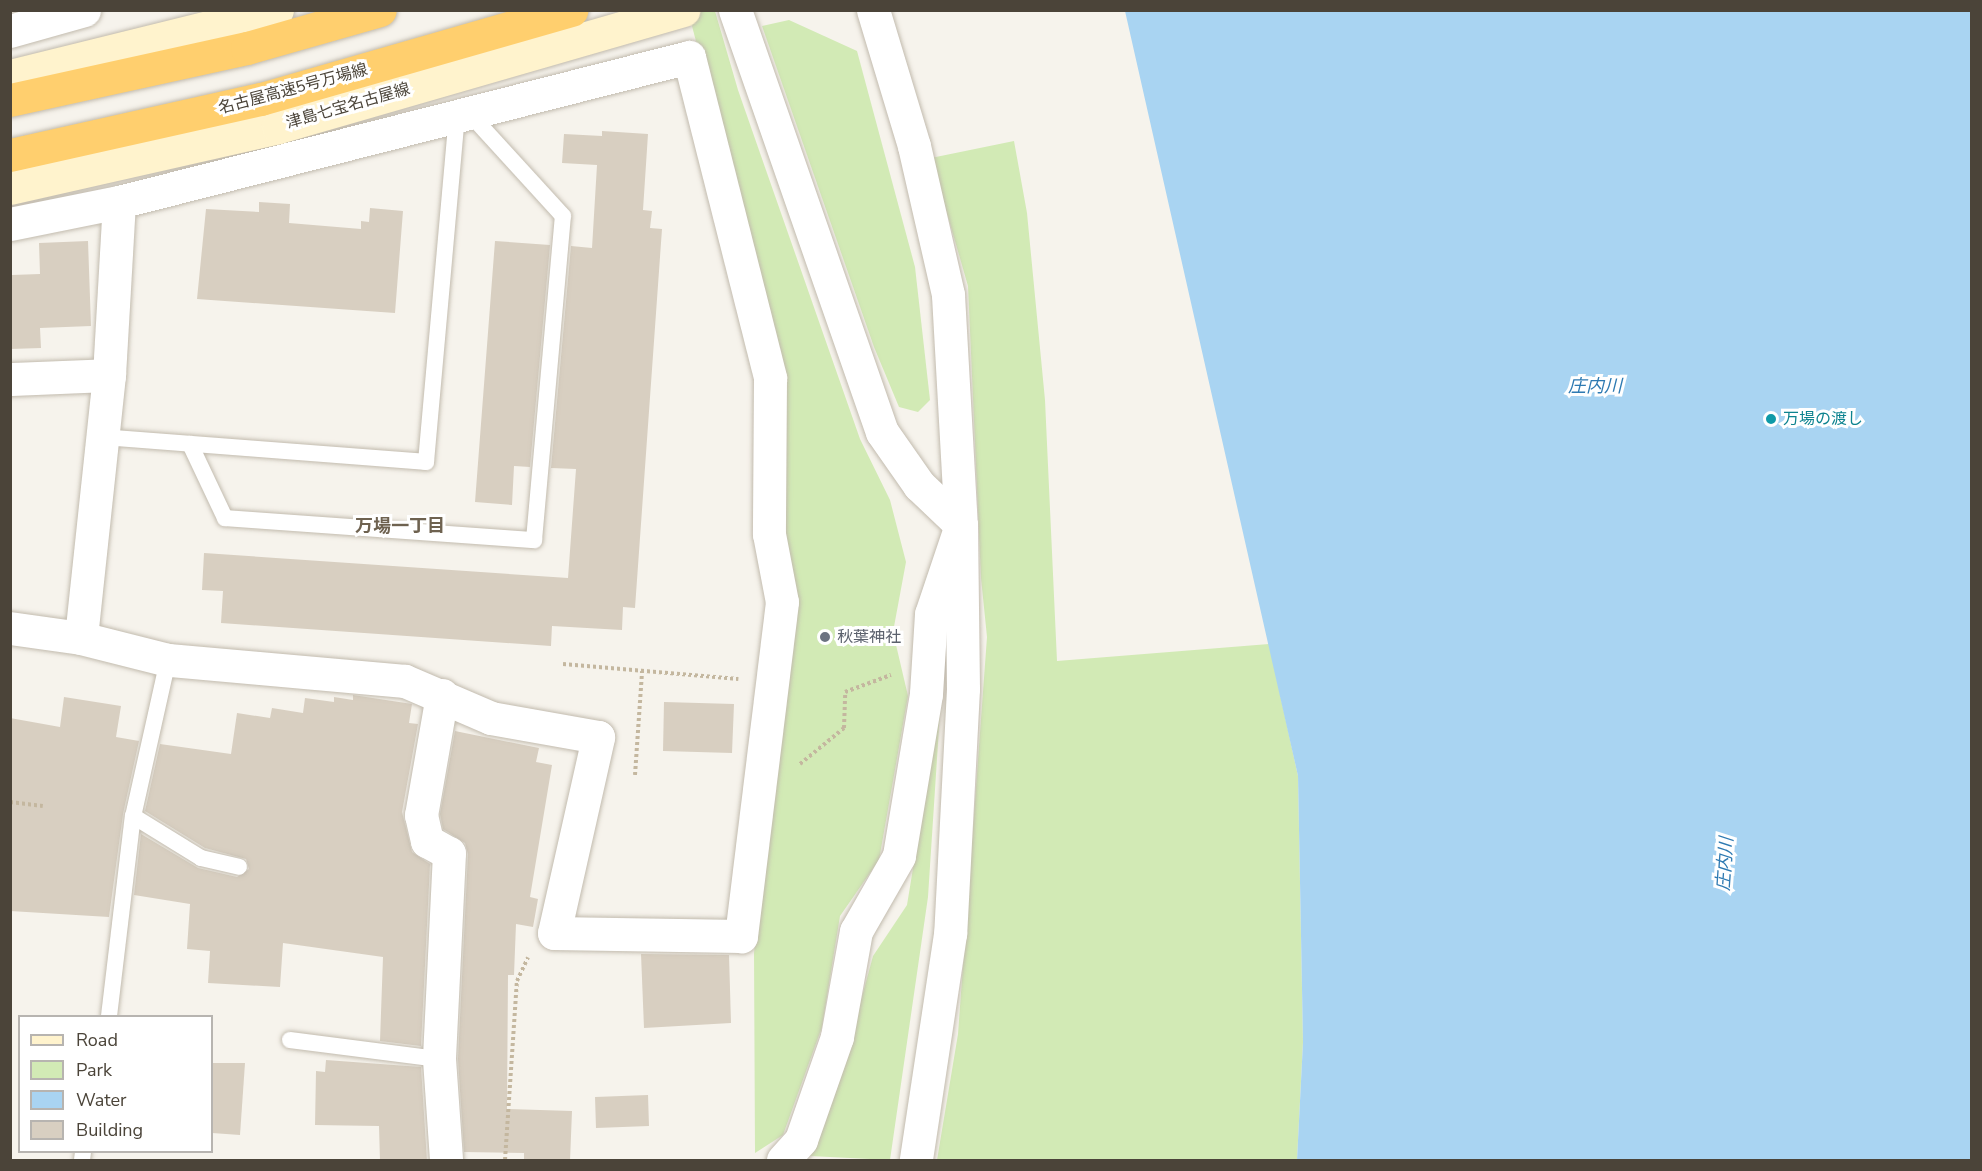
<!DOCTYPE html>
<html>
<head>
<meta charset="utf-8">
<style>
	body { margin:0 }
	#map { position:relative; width:1982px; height:1171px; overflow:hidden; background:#f6f3ec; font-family:"Nunito Sans","Noto Sans JP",sans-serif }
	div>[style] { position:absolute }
	.green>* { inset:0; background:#d2eab5 }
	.water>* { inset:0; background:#a9d4f2 }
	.building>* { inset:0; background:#d8cfc1 }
	.path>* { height:4px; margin-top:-2px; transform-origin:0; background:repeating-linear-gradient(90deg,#c4b79f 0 3px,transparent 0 6px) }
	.roads { filter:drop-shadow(0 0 2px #c2bbae) drop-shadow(0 0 2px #c2bbae) }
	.service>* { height:16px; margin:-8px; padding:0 8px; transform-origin:8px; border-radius:8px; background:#fff }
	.minor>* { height:33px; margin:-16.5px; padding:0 16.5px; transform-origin:16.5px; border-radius:16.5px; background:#fff }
	.tertiary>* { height:33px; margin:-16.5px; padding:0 16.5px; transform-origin:16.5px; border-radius:16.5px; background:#fff }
	.secondary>* { height:33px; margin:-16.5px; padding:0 16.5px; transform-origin:16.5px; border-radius:16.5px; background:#fff3cd }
	.motorway>* { height:33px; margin:-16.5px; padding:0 16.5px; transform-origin:16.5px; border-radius:16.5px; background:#ffcf6e }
	.dots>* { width:16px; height:16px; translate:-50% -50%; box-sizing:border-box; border:3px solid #fff; border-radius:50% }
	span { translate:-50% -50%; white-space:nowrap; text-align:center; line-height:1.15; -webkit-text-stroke:6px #fff; paint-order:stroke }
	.street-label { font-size:16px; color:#4b4439 }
	.culture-label { font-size:16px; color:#0d838f }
	.left { translate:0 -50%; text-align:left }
	.worship-label { font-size:16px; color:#5b616d }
	.water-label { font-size:18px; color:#2e7ab2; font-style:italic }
	.neighbourhood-label { font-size:18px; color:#6e6250; font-weight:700 }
	.frame { position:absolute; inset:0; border:12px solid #4b4439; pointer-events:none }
	.legend { position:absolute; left:18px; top:1015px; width:195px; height:138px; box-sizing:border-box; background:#fff; border:2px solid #b7b4b0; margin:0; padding:8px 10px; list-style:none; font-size:18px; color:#4b4439 }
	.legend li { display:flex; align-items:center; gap:12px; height:30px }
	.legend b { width:30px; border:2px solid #b7b4b0 }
</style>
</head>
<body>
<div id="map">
	<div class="green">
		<div style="clip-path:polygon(688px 11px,715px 11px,738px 90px,860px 439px,890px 500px,906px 562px,893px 632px,908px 696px,879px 860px,840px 916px,822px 1027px,783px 1135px,755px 1153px,754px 953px,795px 602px,780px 532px,785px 378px)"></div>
		<div style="clip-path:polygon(789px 20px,857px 51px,915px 267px,930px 400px,918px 412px,899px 407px,874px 347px,762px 26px)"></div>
		<div style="clip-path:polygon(1014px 141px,1027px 213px,1045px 400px,1057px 661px,1269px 644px,1298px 776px,1303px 1042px,1297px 1160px,937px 1160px,958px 1034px,987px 637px,981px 578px,968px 286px,931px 158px)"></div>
		<div style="clip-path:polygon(941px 697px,928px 897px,890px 1160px,810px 1156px,847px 1052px,873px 956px,907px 905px)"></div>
	</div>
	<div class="water">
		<div style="clip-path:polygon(1125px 11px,1971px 11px,1971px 1160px,1297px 1160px,1303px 1042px,1298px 776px)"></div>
	</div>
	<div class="building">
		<div style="clip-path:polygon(602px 131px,648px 134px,643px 210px,652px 211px,650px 228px,662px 229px,635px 608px,623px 607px,622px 630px,552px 626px,551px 646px,221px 623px,223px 591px,202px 590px,204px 553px,568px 578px,576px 469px,551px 468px,571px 246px,592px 248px,597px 165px,562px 163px,564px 134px,602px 136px)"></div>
		<div style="clip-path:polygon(259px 202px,290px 204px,289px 223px,361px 229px,361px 221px,369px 222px,370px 208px,403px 211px,395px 313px,197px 299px,206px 209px,259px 212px)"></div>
		<div style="clip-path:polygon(88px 241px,91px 326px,40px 328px,41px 348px,10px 349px,12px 275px,40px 274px,39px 243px)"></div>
		<div style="clip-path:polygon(495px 241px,550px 245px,530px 467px,514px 466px,512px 505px,475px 502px)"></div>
		<div style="clip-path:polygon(353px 695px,412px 704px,409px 723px,418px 724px,402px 812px,412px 852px,430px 864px,421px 1046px,380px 1041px,383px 957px,283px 943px,280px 987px,208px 983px,210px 951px,187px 949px,190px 904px,134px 895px,141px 834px,198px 868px,237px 877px,249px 869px,246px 859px,205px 848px,145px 811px,160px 744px,231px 754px,237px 713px,270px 718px,272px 708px,303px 713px,305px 698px,334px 702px,334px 697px,353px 700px)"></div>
		<div style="clip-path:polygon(64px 697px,121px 706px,116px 737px,139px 741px,123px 814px,109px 917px,10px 911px,10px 718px,60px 727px)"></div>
		<div style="clip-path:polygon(664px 702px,734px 704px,732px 753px,663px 751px)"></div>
		<div style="clip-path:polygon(455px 731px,539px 748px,536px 762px,552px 765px,530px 897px,538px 899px,533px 927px,516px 924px,514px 975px,508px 975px,507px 1109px,572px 1111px,570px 1161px,524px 1161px,524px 1153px,464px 1152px,458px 1059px,468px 854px,465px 843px,443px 829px,440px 814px)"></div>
		<div style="clip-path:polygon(641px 954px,729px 955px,731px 1023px,644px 1028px)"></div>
		<div style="clip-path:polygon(326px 1060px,421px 1067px,427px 1161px,380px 1161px,379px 1126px,315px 1125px,316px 1071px,325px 1072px)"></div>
		<div style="clip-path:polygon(212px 1063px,245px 1063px,240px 1135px,212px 1133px)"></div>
		<div style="clip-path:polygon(648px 1095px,649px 1126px,596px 1128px,595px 1097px)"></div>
	</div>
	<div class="path">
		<div style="left:563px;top:664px;width:176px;rotate:4.9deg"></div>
		<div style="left:800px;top:764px;width:57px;rotate:-39.3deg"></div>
		<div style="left:844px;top:728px;width:36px;rotate:-88deg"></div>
		<div style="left:845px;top:692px;width:49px;rotate:-20.3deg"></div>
		<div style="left:635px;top:775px;width:104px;rotate:-86.1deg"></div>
		<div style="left:10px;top:802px;width:33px;rotate:7deg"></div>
		<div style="left:505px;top:1160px;width:179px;rotate:-86.2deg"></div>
		<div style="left:517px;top:981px;width:26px;rotate:-65deg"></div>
	</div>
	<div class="roads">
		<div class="service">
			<div style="left:102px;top:437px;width:325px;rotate:4.4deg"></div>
			<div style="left:426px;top:462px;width:347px;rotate:-84.9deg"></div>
			<div style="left:190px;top:444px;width:82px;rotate:64.7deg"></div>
			<div style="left:225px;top:518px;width:310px;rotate:4.1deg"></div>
			<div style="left:534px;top:540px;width:325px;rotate:-84.9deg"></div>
			<div style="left:563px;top:216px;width:139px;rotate:-132.4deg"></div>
			<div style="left:168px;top:660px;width:160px;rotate:102.6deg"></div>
			<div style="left:133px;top:816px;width:80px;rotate:31.7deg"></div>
			<div style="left:201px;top:858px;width:39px;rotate:13deg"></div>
			<div style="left:109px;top:1016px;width:201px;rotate:-83.2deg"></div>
			<div style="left:290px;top:1040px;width:150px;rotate:7.3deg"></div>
			<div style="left:82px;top:1160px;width:8px;rotate:-83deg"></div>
		</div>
		<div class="minor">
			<div style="left:735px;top:10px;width:447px;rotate:70.8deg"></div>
			<div style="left:882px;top:432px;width:65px;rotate:55.1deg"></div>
			<div style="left:919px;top:485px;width:58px;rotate:43.6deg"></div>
			<div style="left:961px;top:525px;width:94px;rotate:108.6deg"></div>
			<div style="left:931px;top:614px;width:80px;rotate:93.6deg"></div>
			<div style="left:926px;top:694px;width:164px;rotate:99.5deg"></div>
			<div style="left:899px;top:856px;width:86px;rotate:119.8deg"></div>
			<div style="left:856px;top:931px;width:108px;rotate:100.2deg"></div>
			<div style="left:837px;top:1037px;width:109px;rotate:109.3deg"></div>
			<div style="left:801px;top:1140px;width:27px;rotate:132deg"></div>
			<div style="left:10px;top:31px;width:77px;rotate:-15.8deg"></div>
			<div style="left:10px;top:224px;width:111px;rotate:-11.4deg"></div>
			<div style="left:119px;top:202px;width:588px;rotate:-14.27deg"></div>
			<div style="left:689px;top:57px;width:331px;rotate:75.8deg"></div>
			<div style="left:770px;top:378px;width:156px;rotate:90.4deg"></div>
			<div style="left:769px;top:534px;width:69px;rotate:79.2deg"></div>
			<div style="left:782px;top:602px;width:337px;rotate:97deg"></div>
			<div style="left:741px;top:936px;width:187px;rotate:-179.1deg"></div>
			<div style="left:554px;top:933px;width:201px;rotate:-77.3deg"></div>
			<div style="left:598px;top:737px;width:109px;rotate:-169.9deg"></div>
			<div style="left:491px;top:718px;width:94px;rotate:-156.7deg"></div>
			<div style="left:405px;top:681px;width:238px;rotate:-174.9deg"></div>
			<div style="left:168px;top:660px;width:90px;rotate:-165.8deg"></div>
			<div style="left:81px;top:638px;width:72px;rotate:-172deg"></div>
			<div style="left:109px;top:375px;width:173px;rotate:-86.7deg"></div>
			<div style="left:10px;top:379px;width:99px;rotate:-2.3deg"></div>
			<div style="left:109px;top:375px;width:264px;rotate:96.1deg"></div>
			<div style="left:442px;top:695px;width:122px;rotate:99.9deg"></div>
			<div style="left:421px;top:815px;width:27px;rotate:77deg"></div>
			<div style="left:427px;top:841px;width:25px;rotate:29deg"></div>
			<div style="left:449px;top:853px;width:206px;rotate:92.8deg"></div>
			<div style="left:439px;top:1059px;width:101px;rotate:86deg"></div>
		</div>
		<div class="tertiary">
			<div style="left:873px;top:10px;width:142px;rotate:73.2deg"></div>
			<div style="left:914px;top:146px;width:153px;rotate:77.1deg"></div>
			<div style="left:948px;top:295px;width:230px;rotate:86.8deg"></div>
			<div style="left:961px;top:525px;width:164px;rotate:89.3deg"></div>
			<div style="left:963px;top:689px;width:245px;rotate:93deg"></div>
			<div style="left:950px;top:934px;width:229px;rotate:98.6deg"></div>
		</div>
		<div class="secondary">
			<div style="left:10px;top:76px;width:275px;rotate:-13.9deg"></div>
			<div style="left:10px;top:188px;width:275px;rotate:-12.8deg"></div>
			<div style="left:278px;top:127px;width:422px;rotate:-16.1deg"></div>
		</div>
		<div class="motorway">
			<div style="left:10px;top:100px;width:243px;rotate:-12.4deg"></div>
			<div style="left:247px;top:48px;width:138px;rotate:-15.9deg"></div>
			<div style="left:10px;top:155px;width:257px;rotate:-12.6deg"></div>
			<div style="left:261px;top:99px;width:323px;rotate:-16deg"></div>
		</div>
	</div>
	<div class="dots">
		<div style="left:1771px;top:419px;background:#0f9aa8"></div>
		<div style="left:825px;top:637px;background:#6b7280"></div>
	</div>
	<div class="street-label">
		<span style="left:293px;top:89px;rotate:-15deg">名古屋高速5号万場線</span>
		<span style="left:348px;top:106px;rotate:-16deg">津島七宝名古屋線</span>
	</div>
	<div class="culture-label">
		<span class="left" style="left:1783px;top:419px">万場の渡し</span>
	</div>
	<div class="worship-label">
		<span class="left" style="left:837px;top:637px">秋葉神社</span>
	</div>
	<div class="water-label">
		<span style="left:1595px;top:386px">庄内川</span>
		<span style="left:1725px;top:864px;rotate:-86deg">庄内川</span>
	</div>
	<div class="neighbourhood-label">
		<span style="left:400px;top:526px">万場一丁目</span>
	</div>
	<div class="frame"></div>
	<ul class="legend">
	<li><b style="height:8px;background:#fff3cd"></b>Road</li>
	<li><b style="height:16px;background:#d2eab5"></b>Park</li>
	<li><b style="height:16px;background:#a9d4f2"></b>Water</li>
	<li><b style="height:16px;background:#d8cfc1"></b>Building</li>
	</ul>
</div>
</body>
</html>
